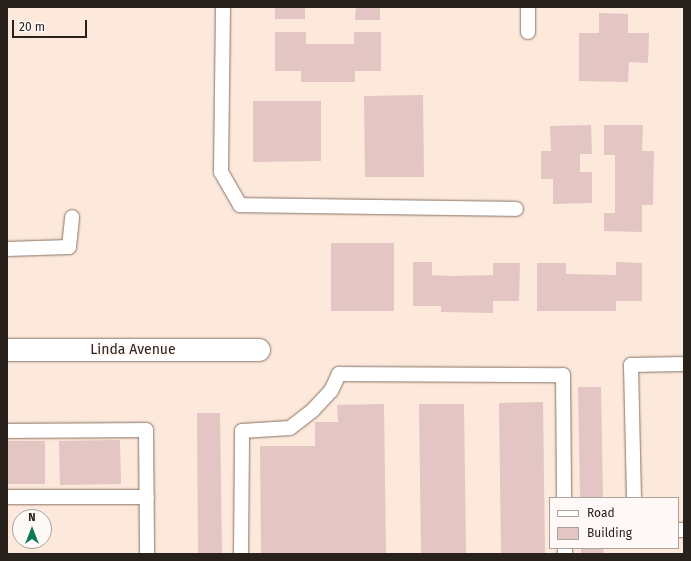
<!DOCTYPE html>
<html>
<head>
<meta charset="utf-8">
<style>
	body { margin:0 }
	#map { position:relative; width:691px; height:561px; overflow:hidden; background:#fce9dc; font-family:"Fira Sans",sans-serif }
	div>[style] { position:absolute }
	.building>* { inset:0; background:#e3c5c3 }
	.roads { filter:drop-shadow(0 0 1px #877264) drop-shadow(0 0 1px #877264) }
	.service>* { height:14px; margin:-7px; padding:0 7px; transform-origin:7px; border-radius:7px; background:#fff }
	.minor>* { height:22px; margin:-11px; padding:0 11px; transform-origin:11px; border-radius:11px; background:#fff }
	span { translate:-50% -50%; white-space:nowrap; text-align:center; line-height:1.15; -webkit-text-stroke:4px #fef9f6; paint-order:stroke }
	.street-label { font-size:14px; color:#29211b }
	.frame { position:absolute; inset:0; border:8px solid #29211b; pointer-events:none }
	.legend { position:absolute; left:549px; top:497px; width:130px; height:52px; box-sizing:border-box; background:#fef9f6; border:1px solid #a9a39e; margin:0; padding:5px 7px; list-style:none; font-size:12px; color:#29211b }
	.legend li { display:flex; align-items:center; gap:8px; height:20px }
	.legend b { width:20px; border:1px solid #a9a39e }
	.north { position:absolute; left:12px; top:509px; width:40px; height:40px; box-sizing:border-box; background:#fef9f6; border:1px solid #a9a39e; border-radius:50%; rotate:0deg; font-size:11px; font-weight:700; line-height:16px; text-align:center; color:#29211b }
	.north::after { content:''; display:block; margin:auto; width:14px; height:18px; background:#0a7c58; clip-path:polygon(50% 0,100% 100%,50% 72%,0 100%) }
	.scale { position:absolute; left:12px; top:20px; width:75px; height:18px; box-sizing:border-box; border:2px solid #29211b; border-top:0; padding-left:5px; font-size:12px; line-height:14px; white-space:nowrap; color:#29211b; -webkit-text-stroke:3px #fef9f6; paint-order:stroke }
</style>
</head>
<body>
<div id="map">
	<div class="building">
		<div style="clip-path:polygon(275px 7px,305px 7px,305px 19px,275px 19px)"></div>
		<div style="clip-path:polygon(356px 7px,380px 7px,380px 20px,355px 20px)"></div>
		<div style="clip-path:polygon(599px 13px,628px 14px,628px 33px,649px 33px,648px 63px,629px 62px,628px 82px,579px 81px,579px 33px,599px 33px)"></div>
		<div style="clip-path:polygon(275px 32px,306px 32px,306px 44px,354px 44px,354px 32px,381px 32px,381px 71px,355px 71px,355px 82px,301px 82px,301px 71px,275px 71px)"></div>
		<div style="clip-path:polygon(423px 95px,424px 177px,365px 177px,364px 96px)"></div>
		<div style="clip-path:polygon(253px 101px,321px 101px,321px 161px,253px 162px)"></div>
		<div style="clip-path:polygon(591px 125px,592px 154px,580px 154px,580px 172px,592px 172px,592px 203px,553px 204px,553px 179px,541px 179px,541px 151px,551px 151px,550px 126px)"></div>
		<div style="clip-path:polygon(604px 125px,643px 125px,642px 151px,654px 151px,653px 205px,642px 205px,642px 232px,604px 231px,604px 213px,615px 213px,615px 155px,604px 155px)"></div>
		<div style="clip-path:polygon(331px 243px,394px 243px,394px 311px,331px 311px)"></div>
		<div style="clip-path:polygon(413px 262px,432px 262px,432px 275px,449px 276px,493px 275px,493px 263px,520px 263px,519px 301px,493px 301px,493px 313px,441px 312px,441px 306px,413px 306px)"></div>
		<div style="clip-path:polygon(616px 262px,642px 263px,642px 301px,616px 301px,616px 311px,537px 311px,537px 263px,566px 263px,566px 274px,616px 275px)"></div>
		<div style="clip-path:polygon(578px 387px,601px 387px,603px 498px,580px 498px)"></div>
		<div style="clip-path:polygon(543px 402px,545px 554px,501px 554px,499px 403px)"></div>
		<div style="clip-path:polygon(384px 404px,386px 554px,261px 554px,260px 446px,315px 446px,315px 422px,338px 422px,337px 405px)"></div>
		<div style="clip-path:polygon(419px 404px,464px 404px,466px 554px,421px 554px)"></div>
		<div style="clip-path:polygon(197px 413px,220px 413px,222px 554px,198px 554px)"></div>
		<div style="clip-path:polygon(120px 440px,121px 484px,60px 485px,59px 441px)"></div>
		<div style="clip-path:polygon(7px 441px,45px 441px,45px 484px,7px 484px)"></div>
		<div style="clip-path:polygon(581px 548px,603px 548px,604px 554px,581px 554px)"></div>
	</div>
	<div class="roads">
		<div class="service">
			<div style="left:223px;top:7px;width:165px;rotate:90.7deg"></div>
			<div style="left:221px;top:172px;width:38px;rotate:60deg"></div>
			<div style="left:240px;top:205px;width:276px;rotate:0.8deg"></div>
			<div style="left:528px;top:7px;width:25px;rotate:90deg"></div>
			<div style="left:7px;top:249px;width:62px;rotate:-1.8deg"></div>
			<div style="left:69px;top:247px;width:30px;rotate:-84deg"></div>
			<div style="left:7px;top:431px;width:139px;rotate:-0.4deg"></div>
			<div style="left:146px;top:430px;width:124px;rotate:89.5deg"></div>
			<div style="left:7px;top:497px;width:140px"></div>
			<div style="left:634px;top:498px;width:133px;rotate:-91.3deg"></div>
			<div style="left:631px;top:365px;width:53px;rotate:-1.1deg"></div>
			<div style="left:678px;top:530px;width:6px"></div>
			<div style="left:565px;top:548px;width:6px;rotate:90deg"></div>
			<div style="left:241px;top:554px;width:123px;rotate:-89.5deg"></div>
			<div style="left:242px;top:431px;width:48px;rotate:-3.6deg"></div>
			<div style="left:290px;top:428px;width:29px;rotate:-38deg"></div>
			<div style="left:313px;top:410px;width:26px;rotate:-47deg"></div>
			<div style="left:331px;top:391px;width:19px;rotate:-65deg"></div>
			<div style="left:339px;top:374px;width:224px;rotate:0.3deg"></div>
			<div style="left:563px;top:375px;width:123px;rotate:89.5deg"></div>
		</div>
		<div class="minor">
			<div style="left:7px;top:350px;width:252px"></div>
		</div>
	</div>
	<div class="street-label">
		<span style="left:133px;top:350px">Linda Avenue</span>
	</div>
	<div class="frame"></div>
	<ul class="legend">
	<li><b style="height:5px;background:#fff"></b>Road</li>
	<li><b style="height:11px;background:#e3c5c3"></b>Building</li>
	</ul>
	<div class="north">N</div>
	<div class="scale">20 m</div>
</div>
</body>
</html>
